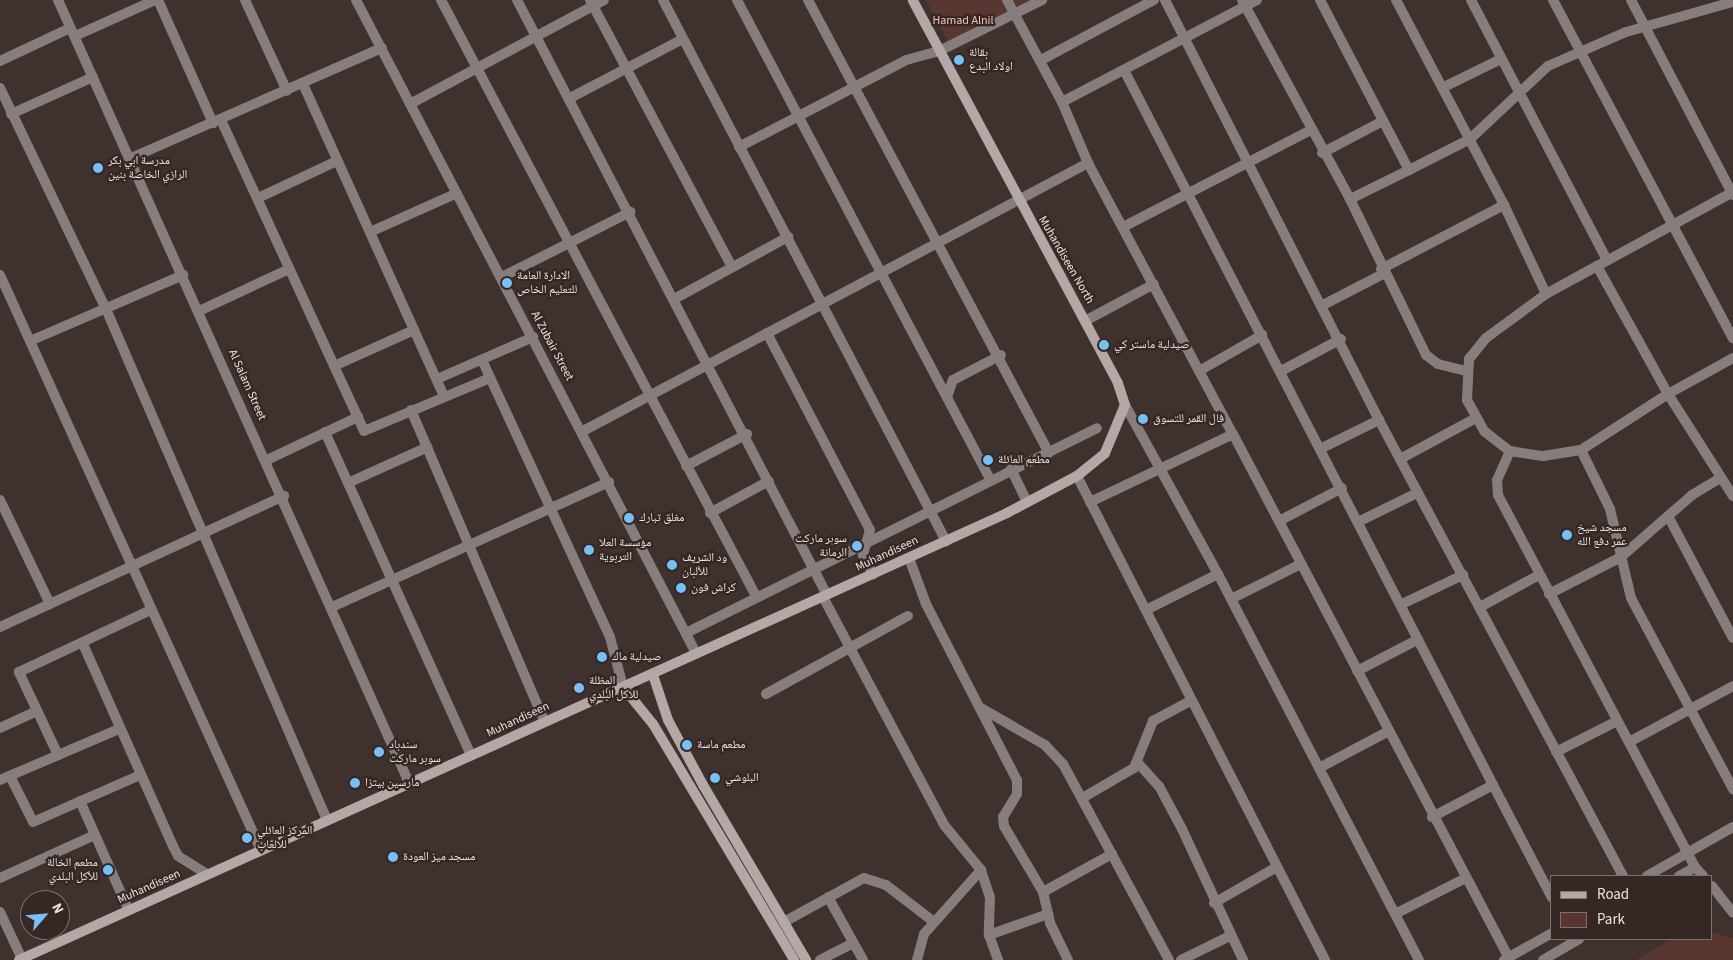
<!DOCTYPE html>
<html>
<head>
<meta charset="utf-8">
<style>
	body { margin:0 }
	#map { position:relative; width:1733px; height:960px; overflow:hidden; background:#3e312e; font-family:"Source Sans 3","Noto Naskh Arabic",sans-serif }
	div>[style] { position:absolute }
	.green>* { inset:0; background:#583731 }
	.street>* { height:10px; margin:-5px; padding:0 5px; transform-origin:5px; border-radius:5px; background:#857e7d }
	.secondary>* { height:10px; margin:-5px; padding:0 5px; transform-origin:5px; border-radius:5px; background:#b3a8a5 }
	.dots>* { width:14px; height:14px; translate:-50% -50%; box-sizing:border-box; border:2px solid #342724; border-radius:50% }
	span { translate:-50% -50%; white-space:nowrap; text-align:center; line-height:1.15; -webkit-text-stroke:4.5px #342724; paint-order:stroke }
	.park-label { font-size:12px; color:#f9c3b7 }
	.poi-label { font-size:12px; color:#ece3e1 }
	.left { translate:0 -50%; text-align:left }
	.right { translate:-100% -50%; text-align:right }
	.street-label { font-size:12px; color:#ece3e1 }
	.legend { position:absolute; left:1550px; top:875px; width:162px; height:65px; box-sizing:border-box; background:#342724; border:1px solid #7e7270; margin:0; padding:6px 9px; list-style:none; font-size:15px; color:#ece3e1 }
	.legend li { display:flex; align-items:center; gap:10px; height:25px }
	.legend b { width:25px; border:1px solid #7e7270 }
	.north { position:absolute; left:20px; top:890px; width:50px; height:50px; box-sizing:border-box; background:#342724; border:1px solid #7e7270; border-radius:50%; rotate:63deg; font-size:14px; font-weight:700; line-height:20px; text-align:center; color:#ece3e1 }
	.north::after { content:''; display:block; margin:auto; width:18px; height:22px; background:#76c0f7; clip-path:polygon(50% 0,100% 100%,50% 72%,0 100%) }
</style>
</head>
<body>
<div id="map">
	<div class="green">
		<div style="clip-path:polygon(926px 0,1049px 0,953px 51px)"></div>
		<div style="clip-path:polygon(1712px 932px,1733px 938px,1733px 960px,1636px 960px,1671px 939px,1712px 939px)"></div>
	</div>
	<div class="street">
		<div style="left:58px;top:0;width:858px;rotate:65.85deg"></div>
		<div style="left:158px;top:0;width:135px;rotate:65.9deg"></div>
		<div style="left:245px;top:0;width:100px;rotate:65.2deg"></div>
		<div style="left:356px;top:0;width:736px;rotate:62.5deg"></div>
		<div style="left:441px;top:0;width:676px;rotate:62.15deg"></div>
		<div style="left:517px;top:0;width:671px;rotate:62.48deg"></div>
		<div style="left:590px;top:0;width:302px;rotate:62deg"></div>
		<div style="left:663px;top:0;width:611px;rotate:62.39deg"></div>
		<div style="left:737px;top:0;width:542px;rotate:62.16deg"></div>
		<div style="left:808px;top:0;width:513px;rotate:61.99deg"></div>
		<div style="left:1007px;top:0;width:116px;rotate:61.7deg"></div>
		<div style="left:1062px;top:102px;width:66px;rotate:66.9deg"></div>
		<div style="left:1088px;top:163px;width:307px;rotate:61.9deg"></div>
		<div style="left:1165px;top:0;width:471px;rotate:63deg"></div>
		<div style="left:1379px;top:420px;width:517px;rotate:61.85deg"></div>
		<div style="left:1242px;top:0;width:226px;rotate:61.5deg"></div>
		<div style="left:1350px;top:199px;width:174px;rotate:64deg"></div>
		<div style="left:1426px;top:355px;width:15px;rotate:37deg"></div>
		<div style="left:1438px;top:364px;width:30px;rotate:14deg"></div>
		<div style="left:1320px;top:0;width:192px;rotate:62.4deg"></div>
		<div style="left:1409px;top:170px;width:66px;rotate:153.8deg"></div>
		<div style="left:1396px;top:0;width:232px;rotate:62.2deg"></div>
		<div style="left:1471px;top:0;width:293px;rotate:62.4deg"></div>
		<div style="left:1553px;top:0;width:383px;rotate:62deg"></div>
		<div style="left:1631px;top:0;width:220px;rotate:62.4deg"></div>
		<div style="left:75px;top:36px;width:88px;rotate:-24.2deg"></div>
		<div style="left:1041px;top:60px;width:128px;rotate:-28deg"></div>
		<div style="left:0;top:61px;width:77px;rotate:-25.2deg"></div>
		<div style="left:1124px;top:70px;width:805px;rotate:62.7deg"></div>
		<div style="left:1493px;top:785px;width:69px;rotate:152.3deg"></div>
		<div style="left:303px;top:84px;width:342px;rotate:65.7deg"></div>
		<div style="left:1444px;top:87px;width:64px;rotate:-26.2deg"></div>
		<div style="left:0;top:88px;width:245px;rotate:64.4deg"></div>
		<div style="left:106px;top:309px;width:557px;rotate:66.61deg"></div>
		<div style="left:570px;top:98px;width:127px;rotate:-27.6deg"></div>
		<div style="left:1062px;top:102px;width:220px;rotate:-27.6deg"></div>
		<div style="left:410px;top:104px;width:220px;rotate:-28.2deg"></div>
		<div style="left:11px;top:114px;width:90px;rotate:-24.3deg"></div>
		<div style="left:221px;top:120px;width:342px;rotate:65.3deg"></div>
		<div style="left:364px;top:431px;width:137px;rotate:-22.8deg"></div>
		<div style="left:739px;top:147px;width:188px;rotate:-27.5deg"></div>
		<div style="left:906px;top:60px;width:34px;rotate:-15deg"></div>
		<div style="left:939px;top:51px;width:115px;rotate:-26.3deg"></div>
		<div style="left:1322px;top:153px;width:69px;rotate:-27.7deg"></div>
		<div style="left:131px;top:158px;width:274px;rotate:-23.7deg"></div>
		<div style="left:1409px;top:170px;width:68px;rotate:-26.9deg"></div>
		<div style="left:1470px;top:139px;width:107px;rotate:-43.1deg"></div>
		<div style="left:1548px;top:66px;width:85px;rotate:-23.6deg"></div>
		<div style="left:1626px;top:32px;width:111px;rotate:-15.7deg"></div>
		<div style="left:1733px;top:192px;width:155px;rotate:151.4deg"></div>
		<div style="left:1597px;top:266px;width:146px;rotate:61deg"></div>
		<div style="left:1668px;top:394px;width:74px;rotate:-29deg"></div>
		<div style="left:258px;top:198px;width:87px;rotate:-25.1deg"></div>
		<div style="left:1123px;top:227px;width:209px;rotate:-27.3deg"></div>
		<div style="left:370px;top:232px;width:95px;rotate:-24.1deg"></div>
		<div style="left:1597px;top:266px;width:58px;rotate:151.2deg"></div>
		<div style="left:1546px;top:294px;width:74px;rotate:143.7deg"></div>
		<div style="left:1486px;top:338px;width:27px;rotate:129deg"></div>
		<div style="left:1469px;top:359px;width:41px;rotate:92.8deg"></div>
		<div style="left:1467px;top:400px;width:35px;rotate:61deg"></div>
		<div style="left:1484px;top:431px;width:33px;rotate:38deg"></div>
		<div style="left:1510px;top:451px;width:33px;rotate:9deg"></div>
		<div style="left:1543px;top:456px;width:38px;rotate:-9deg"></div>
		<div style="left:1581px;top:450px;width:66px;rotate:63.8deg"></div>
		<div style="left:1610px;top:509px;width:91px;rotate:76.7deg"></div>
		<div style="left:1631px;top:598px;width:217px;rotate:61.9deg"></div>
		<div style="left:1381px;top:269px;width:139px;rotate:-27.5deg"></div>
		<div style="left:1504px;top:205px;width:98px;rotate:64.7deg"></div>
		<div style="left:0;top:275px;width:631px;rotate:65.59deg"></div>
		<div style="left:502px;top:277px;width:144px;rotate:-26.9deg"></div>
		<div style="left:676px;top:298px;width:128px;rotate:-28.6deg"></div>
		<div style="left:1323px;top:305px;width:68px;rotate:-27.3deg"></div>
		<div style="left:199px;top:311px;width:99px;rotate:-25deg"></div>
		<div style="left:1085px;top:321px;width:78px;rotate:-28.2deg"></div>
		<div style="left:767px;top:333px;width:222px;rotate:62.4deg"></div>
		<div style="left:870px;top:530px;width:26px;rotate:106deg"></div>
		<div style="left:863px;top:555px;width:22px;rotate:63deg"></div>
		<div style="left:30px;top:341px;width:167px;rotate:-23.3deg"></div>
		<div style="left:482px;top:360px;width:305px;rotate:65.2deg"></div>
		<div style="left:610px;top:637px;width:52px;rotate:75.4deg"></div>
		<div style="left:334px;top:366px;width:88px;rotate:-24.2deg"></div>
		<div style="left:1199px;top:371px;width:73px;rotate:-29.7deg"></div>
		<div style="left:1281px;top:371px;width:68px;rotate:-28.1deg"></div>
		<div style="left:437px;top:379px;width:105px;rotate:-23.6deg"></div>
		<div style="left:947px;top:397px;width:18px;rotate:-71deg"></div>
		<div style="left:953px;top:380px;width:54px;rotate:-27.5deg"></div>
		<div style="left:1125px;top:405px;width:193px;rotate:61.2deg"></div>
		<div style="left:1218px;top:574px;width:435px;rotate:62.5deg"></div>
		<div style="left:411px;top:410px;width:338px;rotate:66.8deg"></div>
		<div style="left:583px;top:431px;width:572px;rotate:-27.95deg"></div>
		<div style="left:325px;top:432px;width:355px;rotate:65.7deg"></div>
		<div style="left:1322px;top:448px;width:64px;rotate:-26.2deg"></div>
		<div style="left:1581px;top:450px;width:103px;rotate:-32.8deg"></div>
		<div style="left:1668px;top:394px;width:121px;rotate:57.5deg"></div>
		<div style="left:1510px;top:451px;width:32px;rotate:114deg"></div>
		<div style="left:1497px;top:480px;width:15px;rotate:86deg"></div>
		<div style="left:1498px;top:495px;width:421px;rotate:62.1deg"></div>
		<div style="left:1400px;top:459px;width:84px;rotate:-28.4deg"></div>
		<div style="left:267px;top:460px;width:101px;rotate:-25.3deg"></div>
		<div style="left:686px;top:466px;width:69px;rotate:-27.7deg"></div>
		<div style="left:1011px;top:469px;width:37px;rotate:64deg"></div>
		<div style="left:1077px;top:476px;width:544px;rotate:62.87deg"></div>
		<div style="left:350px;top:482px;width:85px;rotate:-24.2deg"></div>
		<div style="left:0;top:500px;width:115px;rotate:64.3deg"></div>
		<div style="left:1090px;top:502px;width:158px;rotate:-25.4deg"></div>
		<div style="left:1233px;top:434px;width:594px;rotate:62.23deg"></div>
		<div style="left:710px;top:513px;width:67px;rotate:-28.5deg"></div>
		<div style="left:1668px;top:516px;width:138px;rotate:62deg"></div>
		<div style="left:1279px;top:521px;width:71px;rotate:-27.6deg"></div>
		<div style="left:1360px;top:521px;width:64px;rotate:-26.2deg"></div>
		<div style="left:909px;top:558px;width:49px;rotate:69.7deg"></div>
		<div style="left:926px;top:604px;width:198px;rotate:62.7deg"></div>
		<div style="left:1017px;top:780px;width:14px;rotate:90deg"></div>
		<div style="left:1017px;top:794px;width:27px;rotate:121deg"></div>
		<div style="left:1003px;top:817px;width:9px;rotate:84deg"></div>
		<div style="left:1004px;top:826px;width:77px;rotate:59.4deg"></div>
		<div style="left:1043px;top:892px;width:32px;rotate:77deg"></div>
		<div style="left:1050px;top:923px;width:41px;rotate:64.1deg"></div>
		<div style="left:1549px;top:594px;width:81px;rotate:-27.2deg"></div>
		<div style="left:1621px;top:557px;width:94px;rotate:-41.1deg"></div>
		<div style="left:1692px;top:495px;width:31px;rotate:-31deg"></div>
		<div style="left:823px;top:597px;width:259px;rotate:62deg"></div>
		<div style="left:945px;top:826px;width:57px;rotate:50.7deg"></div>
		<div style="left:981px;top:870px;width:28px;rotate:72deg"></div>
		<div style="left:990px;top:897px;width:38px;rotate:92deg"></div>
		<div style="left:989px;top:935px;width:27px;rotate:70deg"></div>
		<div style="left:1231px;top:599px;width:78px;rotate:-26.6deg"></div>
		<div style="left:1402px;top:604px;width:68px;rotate:-25.4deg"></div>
		<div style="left:332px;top:607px;width:304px;rotate:-24.3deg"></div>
		<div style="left:1480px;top:607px;width:67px;rotate:-28.5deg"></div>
		<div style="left:1146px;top:610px;width:80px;rotate:-26.6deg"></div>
		<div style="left:0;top:627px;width:313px;rotate:-24.8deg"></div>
		<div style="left:686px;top:633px;width:459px;rotate:-26.5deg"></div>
		<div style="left:83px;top:644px;width:221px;rotate:66deg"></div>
		<div style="left:173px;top:846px;width:11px;rotate:63deg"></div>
		<div style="left:178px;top:856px;width:34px;rotate:32deg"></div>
		<div style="left:1357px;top:671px;width:68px;rotate:-27.3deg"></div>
		<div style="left:766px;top:694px;width:162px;rotate:-28.8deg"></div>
		<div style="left:981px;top:708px;width:74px;rotate:30deg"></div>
		<div style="left:1045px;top:745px;width:26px;rotate:47deg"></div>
		<div style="left:1063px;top:764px;width:223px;rotate:61.6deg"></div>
		<div style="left:0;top:728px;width:41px;rotate:-24.7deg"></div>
		<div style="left:1629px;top:742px;width:118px;rotate:-28.3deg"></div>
		<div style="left:1556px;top:752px;width:68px;rotate:-26.9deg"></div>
		<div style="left:58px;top:755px;width:92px;rotate:-115.2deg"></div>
		<div style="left:19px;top:672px;width:146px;rotate:-25.2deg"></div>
		<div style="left:1138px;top:763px;width:31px;rotate:48deg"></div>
		<div style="left:1159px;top:786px;width:49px;rotate:61.9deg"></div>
		<div style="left:1182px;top:829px;width:145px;rotate:65deg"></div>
		<div style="left:1319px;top:768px;width:77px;rotate:-27.9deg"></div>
		<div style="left:10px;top:776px;width:51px;rotate:63.4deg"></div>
		<div style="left:33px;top:822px;width:117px;rotate:-23.7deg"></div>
		<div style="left:0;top:780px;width:129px;rotate:-23.2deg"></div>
		<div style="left:1493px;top:785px;width:127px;rotate:62.4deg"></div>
		<div style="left:1084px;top:797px;width:58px;rotate:-30.1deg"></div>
		<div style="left:1134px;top:768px;width:51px;rotate:-68deg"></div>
		<div style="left:1153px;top:721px;width:42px;rotate:-28.4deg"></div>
		<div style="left:80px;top:801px;width:118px;rotate:66deg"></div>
		<div style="left:1647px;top:876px;width:99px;rotate:-29.7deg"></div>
		<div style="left:1679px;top:876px;width:18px;rotate:-29deg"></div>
		<div style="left:1695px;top:867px;width:12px;rotate:48deg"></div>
		<div style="left:0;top:878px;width:104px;rotate:-24.4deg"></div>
		<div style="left:1712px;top:886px;width:34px;rotate:52deg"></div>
		<div style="left:1043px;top:892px;width:79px;rotate:-28.8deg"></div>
		<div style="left:828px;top:897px;width:72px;rotate:60.9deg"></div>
		<div style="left:1214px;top:903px;width:70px;rotate:-29.8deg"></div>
		<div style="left:0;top:912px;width:52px;rotate:64.9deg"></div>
		<div style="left:1395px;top:914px;width:77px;rotate:-26.9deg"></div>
		<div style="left:784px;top:922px;width:91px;rotate:-28.8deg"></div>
		<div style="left:864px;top:878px;width:23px;rotate:18deg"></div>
		<div style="left:886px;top:885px;width:61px;rotate:37.6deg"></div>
		<div style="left:989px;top:935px;width:63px;rotate:-19.6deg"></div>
		<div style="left:820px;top:960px;width:37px;rotate:-27deg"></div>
		<div style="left:917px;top:960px;width:27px;rotate:-75deg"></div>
		<div style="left:924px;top:934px;width:86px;rotate:-48.3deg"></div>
		<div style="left:1181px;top:960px;width:55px;rotate:-26.1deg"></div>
		<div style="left:1504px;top:960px;width:55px;rotate:-29.4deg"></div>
		<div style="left:1543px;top:960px;width:42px;rotate:-30.3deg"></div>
	</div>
	<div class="secondary">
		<div style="left:653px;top:675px;width:47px;rotate:71.6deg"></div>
		<div style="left:668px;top:720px;width:74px;rotate:61.7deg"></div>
		<div style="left:703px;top:785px;width:203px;rotate:59.5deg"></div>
		<div style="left:623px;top:687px;width:48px;rotate:51deg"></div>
		<div style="left:653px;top:724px;width:275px;rotate:59.1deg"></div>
		<div style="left:19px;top:960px;width:1084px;rotate:-24.34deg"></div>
		<div style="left:1007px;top:513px;width:79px;rotate:-27.9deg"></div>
		<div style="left:1077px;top:476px;width:36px;rotate:-39deg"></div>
		<div style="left:1105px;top:453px;width:52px;rotate:-67.4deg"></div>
		<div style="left:1125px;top:405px;width:23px;rotate:-108deg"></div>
		<div style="left:1118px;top:383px;width:434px;rotate:-118.2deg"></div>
	</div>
	<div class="dots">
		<div style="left:959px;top:60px;background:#76c0f7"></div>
		<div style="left:98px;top:168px;background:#76c0f7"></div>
		<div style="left:507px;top:283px;background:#76c0f7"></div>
		<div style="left:1104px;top:345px;background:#76c0f7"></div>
		<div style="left:1143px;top:419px;background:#76c0f7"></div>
		<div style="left:988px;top:460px;background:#76c0f7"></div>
		<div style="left:629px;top:518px;background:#76c0f7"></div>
		<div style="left:1567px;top:535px;background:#76c0f7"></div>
		<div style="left:857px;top:546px;background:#76c0f7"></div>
		<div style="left:589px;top:550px;background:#76c0f7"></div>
		<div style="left:672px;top:565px;background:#76c0f7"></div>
		<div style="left:681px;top:588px;background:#76c0f7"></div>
		<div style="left:602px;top:657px;background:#76c0f7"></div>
		<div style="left:579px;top:688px;background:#76c0f7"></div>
		<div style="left:687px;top:745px;background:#76c0f7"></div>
		<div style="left:379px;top:752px;background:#76c0f7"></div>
		<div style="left:715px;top:778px;background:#76c0f7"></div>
		<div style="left:355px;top:783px;background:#76c0f7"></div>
		<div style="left:247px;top:838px;background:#76c0f7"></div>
		<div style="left:393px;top:857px;background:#76c0f7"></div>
		<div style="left:108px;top:870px;background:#76c0f7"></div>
	</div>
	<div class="park-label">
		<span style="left:963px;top:21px">Hamad Alnil</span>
	</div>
	<div class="poi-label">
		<span class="left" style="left:969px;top:60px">بقالة<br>اولاد البدع</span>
		<span class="left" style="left:108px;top:168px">مدرسة ابي بكر<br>الرازي الخاصة بنين</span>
		<span class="left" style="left:517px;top:283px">الادارة العامة<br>للتعليم الخاص</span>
		<span class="left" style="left:1114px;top:345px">صيدلية ماستر كي</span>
		<span class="left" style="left:1153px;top:419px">فال القمر للتسوق</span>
		<span class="left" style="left:998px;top:460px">مطعم العائلة</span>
		<span class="left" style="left:639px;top:518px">مغلق تبارك</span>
		<span class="left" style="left:1577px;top:535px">مسجد شيخ<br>عمر دفع الله</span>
		<span class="right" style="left:847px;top:546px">سوبر ماركت<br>الرمانة</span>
		<span class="left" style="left:599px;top:550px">مؤسسة العلا<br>التربوية</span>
		<span class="left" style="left:682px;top:565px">ود الشريف<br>للألبان</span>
		<span class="left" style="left:691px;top:588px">كراش فون</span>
		<span class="left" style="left:612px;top:657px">صيدلية ماك</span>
		<span class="left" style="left:589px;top:688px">المظلة<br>للاكل البلدي</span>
		<span class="left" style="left:389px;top:752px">سندباد<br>سوبر ماركت</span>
		<span class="left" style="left:697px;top:745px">مطعم ماسة</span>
		<span class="left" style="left:725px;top:778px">البلوشي</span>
		<span class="left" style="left:365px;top:783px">مارسين بيتزا</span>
		<span class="left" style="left:257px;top:838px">المركز العائلي<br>للالعاب</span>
		<span class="left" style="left:403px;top:857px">مسجد ميز العودة</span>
		<span class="right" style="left:98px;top:870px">مطعم الخالة<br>للأكل البلدي</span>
	</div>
	<div class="street-label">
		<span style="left:1066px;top:260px;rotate:60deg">Muhandiseen North</span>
		<span style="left:552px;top:346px;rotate:62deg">Al Zubair Street</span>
		<span style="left:247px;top:385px;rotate:66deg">Al Salam Street</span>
		<span style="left:887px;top:554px;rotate:-25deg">Muhandiseen</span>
		<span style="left:518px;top:720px;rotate:-25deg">Muhandiseen</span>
		<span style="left:149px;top:887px;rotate:-24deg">Muhandiseen</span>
	</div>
	<ul class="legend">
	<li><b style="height:6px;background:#b3a8a5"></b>Road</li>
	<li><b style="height:14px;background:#583731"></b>Park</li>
	</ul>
	<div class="north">N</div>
</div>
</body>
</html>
